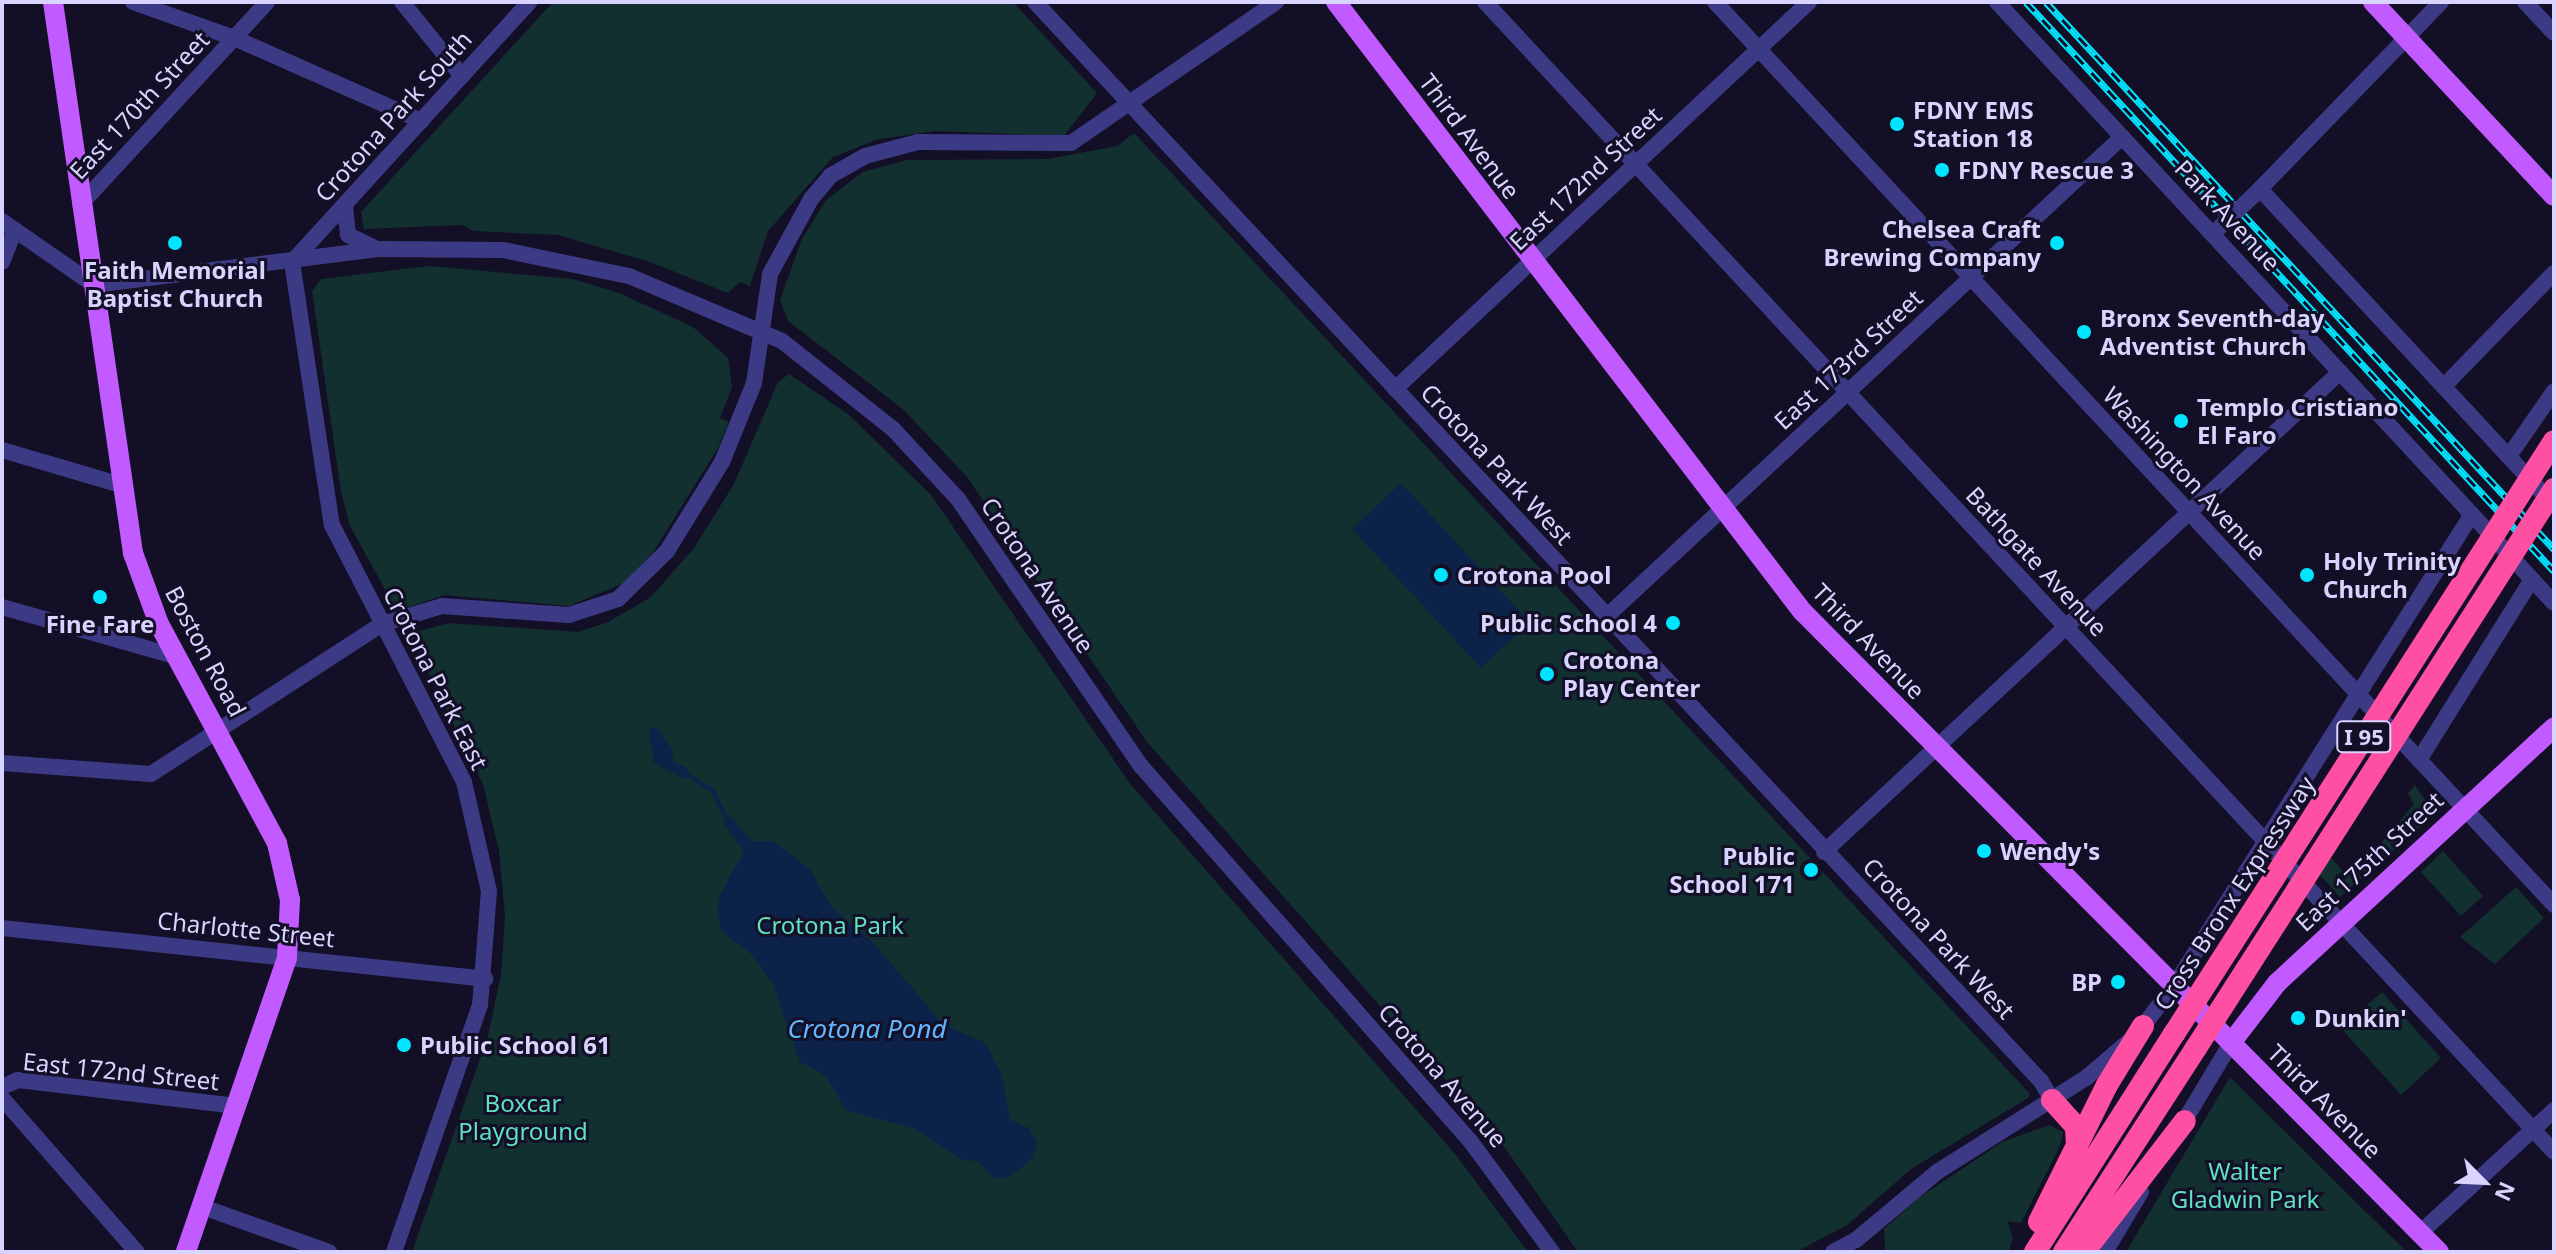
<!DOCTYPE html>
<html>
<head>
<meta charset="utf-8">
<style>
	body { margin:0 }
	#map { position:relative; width:2556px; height:1254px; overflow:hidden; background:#130f26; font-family:"Noto Sans",sans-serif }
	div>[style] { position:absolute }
	.green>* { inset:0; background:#12302f }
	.water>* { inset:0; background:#0c2248 }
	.stream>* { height:4px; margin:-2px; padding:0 2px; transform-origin:2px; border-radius:2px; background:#0c2248 }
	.minor>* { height:16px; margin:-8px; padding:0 8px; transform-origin:8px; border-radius:8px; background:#3d3a85 }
	.major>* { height:20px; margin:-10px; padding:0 10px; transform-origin:10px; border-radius:10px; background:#c25bff }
	.highway>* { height:22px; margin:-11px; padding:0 11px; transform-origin:11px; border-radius:11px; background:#ff4fa3 }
	.rail>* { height:7px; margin-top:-3.5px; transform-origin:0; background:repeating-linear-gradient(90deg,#130f26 0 12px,#00e5ff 0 24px); box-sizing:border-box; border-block:2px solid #00e5ff }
	.minor-bridge>* { height:16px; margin:-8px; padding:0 8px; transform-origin:8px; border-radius:8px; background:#3d3a85 }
	.highway-bridge>* { height:22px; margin:-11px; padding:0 11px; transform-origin:11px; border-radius:11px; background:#ff4fa3 }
	.dots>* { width:22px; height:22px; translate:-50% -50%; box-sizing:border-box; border:4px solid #130f26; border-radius:50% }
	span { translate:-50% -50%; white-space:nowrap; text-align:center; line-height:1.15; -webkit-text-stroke:6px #130f26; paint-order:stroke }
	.shield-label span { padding:2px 6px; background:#130f26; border:2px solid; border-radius:6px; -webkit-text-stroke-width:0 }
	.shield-label { font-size:22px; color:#d9d4ff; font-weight:700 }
	.street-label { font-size:24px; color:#d9d4ff }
	.poi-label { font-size:24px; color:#d9d4ff; font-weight:700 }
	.left { translate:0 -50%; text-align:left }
	.right { translate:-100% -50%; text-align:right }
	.park-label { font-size:24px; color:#5fe0c0 }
	.water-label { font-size:26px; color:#62b6ff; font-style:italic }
	.frame { position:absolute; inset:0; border:4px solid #d9d4ff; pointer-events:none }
	.north { position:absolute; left:2444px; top:1142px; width:80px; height:80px; -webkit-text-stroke:6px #130f26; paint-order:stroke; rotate:114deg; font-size:22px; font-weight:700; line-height:32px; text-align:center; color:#d9d4ff }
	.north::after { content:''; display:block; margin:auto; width:28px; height:36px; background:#d9d4ff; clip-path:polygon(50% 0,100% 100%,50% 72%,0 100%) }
</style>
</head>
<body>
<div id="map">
	<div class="green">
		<div style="clip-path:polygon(553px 2px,1013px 2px,1097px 93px,1064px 136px,935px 131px,879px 139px,833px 157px,768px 231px,750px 286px,740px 282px,728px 293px,650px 262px,558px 235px,473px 231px,462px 225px,364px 229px,361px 212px)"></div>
		<div style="clip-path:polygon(1134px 133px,2030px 1094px,2028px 1098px,1911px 1169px,1847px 1225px,1796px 1252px,1578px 1252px,1503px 1145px,1147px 742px,967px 477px,904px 410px,788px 321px,780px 300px,802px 239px,826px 200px,863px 172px,907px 160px,1048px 159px,1117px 146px)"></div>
		<div style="clip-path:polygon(428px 266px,573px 279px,619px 293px,693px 327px,728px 358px,732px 387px,720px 418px,729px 422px,718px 448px,652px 554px,624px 583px,569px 606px,444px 595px,397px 611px,350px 526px,341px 492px,312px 291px,321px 279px)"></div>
		<div style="clip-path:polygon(789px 374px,848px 414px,931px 495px,1131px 785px,1456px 1155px,1528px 1252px,412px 1252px,488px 1036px,501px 974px,505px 916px,499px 851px,483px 784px,409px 634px,449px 623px,578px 632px,608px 622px,651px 597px,694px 548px,734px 484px,778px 382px)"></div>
		<div style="clip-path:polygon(2415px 785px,2435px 814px,2340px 897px,2312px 866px,2325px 850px,2345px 874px,2373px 853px,2414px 804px,2408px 793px)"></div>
		<div style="clip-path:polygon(2443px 851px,2483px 896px,2461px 916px,2421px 872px)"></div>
		<div style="clip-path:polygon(2516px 887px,2544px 918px,2495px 964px,2460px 937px)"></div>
		<div style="clip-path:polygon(2382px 992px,2441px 1058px,2401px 1095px,2341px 1028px)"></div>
		<div style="clip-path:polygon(2230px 1077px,2365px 1211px,2407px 1252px,2126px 1252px)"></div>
		<div style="clip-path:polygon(2049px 1125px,2063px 1132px,2060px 1146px,2021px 1223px,2007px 1221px,2013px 1237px,2009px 1252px,1885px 1252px,1884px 1229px,1920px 1197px,2002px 1142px)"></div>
	</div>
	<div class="water">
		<div style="clip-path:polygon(1401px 483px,1530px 622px,1481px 668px,1352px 529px)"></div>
		<div style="clip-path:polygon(658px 728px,672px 749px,673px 762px,686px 767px,691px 777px,682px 778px,654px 763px,649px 733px,652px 727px)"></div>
		<div style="clip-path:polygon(732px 817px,751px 841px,773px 841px,810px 869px,831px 907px,873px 942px,944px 1025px,986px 1043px,1002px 1075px,1010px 1120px,1029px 1128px,1037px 1144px,1032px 1159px,1007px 1178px,992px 1178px,978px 1161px,961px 1160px,915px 1129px,846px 1110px,826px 1076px,800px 1062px,773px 984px,751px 954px,721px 931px,717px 912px,720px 895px,744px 851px,725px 825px,726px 818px)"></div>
	</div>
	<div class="stream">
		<div style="left:691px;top:777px;width:26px;rotate:32deg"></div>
		<div style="left:713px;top:791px;width:30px;rotate:64deg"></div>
	</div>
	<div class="minor">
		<div style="left:133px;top:2px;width:107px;rotate:19.6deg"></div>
		<div style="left:234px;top:38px;width:205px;rotate:23.9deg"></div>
		<div style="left:402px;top:2px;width:95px;rotate:51deg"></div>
		<div style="left:1035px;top:2px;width:1475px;rotate:47.01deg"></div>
		<div style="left:2041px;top:1081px;width:22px;rotate:60deg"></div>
		<div style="left:1485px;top:2px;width:1570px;rotate:47.09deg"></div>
		<div style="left:1715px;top:2px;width:1233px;rotate:47.1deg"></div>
		<div style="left:1997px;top:2px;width:819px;rotate:47.18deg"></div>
		<div style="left:2525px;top:2px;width:42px;rotate:46.9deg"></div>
		<div style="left:2260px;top:189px;width:430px;rotate:47.1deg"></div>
		<div style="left:2254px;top:195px;width:269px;rotate:-45.9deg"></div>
		<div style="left:80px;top:205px;width:276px;rotate:-47.3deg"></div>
		<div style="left:345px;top:206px;width:29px;rotate:84deg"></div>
		<div style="left:348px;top:235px;width:32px;rotate:26deg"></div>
		<div style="left:2px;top:221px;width:112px;rotate:34.8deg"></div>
		<div style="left:94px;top:285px;width:286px;rotate:-7.2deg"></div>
		<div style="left:378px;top:249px;width:125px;rotate:0.5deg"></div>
		<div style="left:503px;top:250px;width:129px;rotate:11.7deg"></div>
		<div style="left:629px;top:276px;width:166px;rotate:23deg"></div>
		<div style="left:782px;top:341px;width:142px;rotate:38.4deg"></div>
		<div style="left:893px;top:429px;width:96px;rotate:47.1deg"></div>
		<div style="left:958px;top:499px;width:324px;rotate:55.6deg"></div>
		<div style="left:1141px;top:766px;width:500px;rotate:48.73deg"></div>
		<div style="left:1471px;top:1142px;width:137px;rotate:53.6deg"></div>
		<div style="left:2px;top:262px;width:35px;rotate:-68deg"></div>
		<div style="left:292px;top:262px;width:266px;rotate:81.4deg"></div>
		<div style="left:332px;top:525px;width:289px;rotate:62.8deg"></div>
		<div style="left:464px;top:782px;width:112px;rotate:77.1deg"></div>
		<div style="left:489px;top:891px;width:114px;rotate:94.5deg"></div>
		<div style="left:480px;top:1005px;width:262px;rotate:109.2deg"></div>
		<div style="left:292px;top:262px;width:352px;rotate:-47.6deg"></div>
		<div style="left:2444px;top:386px;width:158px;rotate:-45.8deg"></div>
		<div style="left:1395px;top:389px;width:567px;rotate:-43.07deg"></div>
		<div style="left:2px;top:450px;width:124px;rotate:16.4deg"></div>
		<div style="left:2509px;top:456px;width:79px;rotate:-55.3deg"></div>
		<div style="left:2px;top:607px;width:183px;rotate:15.9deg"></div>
		<div style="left:1606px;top:617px;width:705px;rotate:-42.93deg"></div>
		<div style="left:2419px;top:760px;width:213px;rotate:-58deg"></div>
		<div style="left:2px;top:763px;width:149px;rotate:4.2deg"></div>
		<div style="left:151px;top:774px;width:275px;rotate:-33deg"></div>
		<div style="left:382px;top:624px;width:63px;rotate:-16.7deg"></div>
		<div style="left:442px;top:606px;width:127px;rotate:4.1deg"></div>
		<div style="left:569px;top:615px;width:52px;rotate:-18.1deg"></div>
		<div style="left:618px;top:599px;width:69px;rotate:-44.4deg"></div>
		<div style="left:667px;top:551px;width:105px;rotate:-58.3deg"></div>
		<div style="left:722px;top:462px;width:85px;rotate:-67.9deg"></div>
		<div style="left:754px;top:383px;width:110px;rotate:-81.6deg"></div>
		<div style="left:770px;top:274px;width:85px;rotate:-61.3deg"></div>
		<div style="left:811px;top:199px;width:30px;rotate:-50deg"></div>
		<div style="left:830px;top:176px;width:40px;rotate:-29.7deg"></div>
		<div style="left:865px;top:156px;width:55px;rotate:-14.8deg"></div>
		<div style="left:918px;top:142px;width:153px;rotate:0.4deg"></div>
		<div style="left:1071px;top:143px;width:249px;rotate:-34.5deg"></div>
		<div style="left:1824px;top:852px;width:705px;rotate:-42.93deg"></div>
		<div style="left:2px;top:928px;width:486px;rotate:6deg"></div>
		<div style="left:2px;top:1087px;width:17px;rotate:-24deg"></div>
		<div style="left:18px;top:1080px;width:220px;rotate:6.8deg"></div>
		<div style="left:2px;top:1098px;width:205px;rotate:48.8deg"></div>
		<div style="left:2180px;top:1128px;width:99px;rotate:-59deg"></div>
		<div style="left:200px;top:1206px;width:137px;rotate:19.6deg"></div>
		<div style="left:2420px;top:1233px;width:182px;rotate:-42.5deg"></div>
		<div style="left:1833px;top:1252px;width:26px;rotate:-28deg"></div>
		<div style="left:1856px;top:1240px;width:106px;rotate:-40deg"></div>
		<div style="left:1937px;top:1172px;width:178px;rotate:-32.3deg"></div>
		<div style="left:2087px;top:1077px;width:65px;rotate:-40.6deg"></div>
		<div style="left:2136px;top:1035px;width:62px;rotate:-52.2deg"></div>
		<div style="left:2174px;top:986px;width:558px;rotate:-57.73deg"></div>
		<div style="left:2105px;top:1252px;width:70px;rotate:-59deg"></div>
	</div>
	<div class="major">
		<div style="left:53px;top:2px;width:557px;rotate:81.74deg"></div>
		<div style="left:133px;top:553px;width:76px;rotate:69.9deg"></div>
		<div style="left:159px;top:624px;width:249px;rotate:61.7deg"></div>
		<div style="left:277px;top:843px;width:58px;rotate:77.2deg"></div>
		<div style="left:290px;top:900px;width:58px;rotate:93deg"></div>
		<div style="left:287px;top:958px;width:311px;rotate:109deg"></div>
		<div style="left:1336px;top:2px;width:767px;rotate:52.58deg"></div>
		<div style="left:1802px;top:611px;width:904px;rotate:45.18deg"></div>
		<div style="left:2373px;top:2px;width:265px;rotate:47deg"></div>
		<div style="left:2231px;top:1043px;width:76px;rotate:-52.5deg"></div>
		<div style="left:2277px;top:983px;width:377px;rotate:-42.7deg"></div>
	</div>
	<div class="highway">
		<div style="left:2052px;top:1100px;width:36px;rotate:48deg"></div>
		<div style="left:2076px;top:1127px;width:21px;rotate:87deg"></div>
		<div style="left:2039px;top:1222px;width:153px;rotate:-63.6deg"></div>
		<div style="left:2107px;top:1085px;width:69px;rotate:-58.6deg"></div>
		<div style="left:2035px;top:1252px;width:259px;rotate:-57.5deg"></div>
		<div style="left:2064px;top:1252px;width:243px;rotate:-57.1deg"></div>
		<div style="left:2084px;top:1252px;width:165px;rotate:-52.4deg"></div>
	</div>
	<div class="rail">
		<div style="left:2026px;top:2px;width:776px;rotate:47.14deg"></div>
		<div style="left:2046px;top:2px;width:747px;rotate:47.12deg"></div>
	</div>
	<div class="minor-bridge">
		<div style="left:2220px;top:227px;width:47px;rotate:-43.3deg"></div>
	</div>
	<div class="highway-bridge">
		<div style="left:2174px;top:1034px;width:704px;rotate:-57.35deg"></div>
		<div style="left:2196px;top:1048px;width:664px;rotate:-57.36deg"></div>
	</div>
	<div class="dots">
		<div style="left:1897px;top:124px;background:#00e5ff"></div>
		<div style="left:1942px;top:170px;background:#00e5ff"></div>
		<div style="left:175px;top:243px;background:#00e5ff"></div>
		<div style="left:2057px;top:243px;background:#00e5ff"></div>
		<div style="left:2084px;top:332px;background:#00e5ff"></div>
		<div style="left:2181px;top:421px;background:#00e5ff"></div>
		<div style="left:1441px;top:575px;background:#00e5ff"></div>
		<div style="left:2307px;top:575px;background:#00e5ff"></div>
		<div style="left:100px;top:597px;background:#00e5ff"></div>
		<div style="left:1673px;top:623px;background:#00e5ff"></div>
		<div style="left:1547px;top:674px;background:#00e5ff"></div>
		<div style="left:1984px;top:851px;background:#00e5ff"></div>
		<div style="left:1811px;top:870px;background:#00e5ff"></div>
		<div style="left:2118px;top:982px;background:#00e5ff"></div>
		<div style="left:2298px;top:1018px;background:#00e5ff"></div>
		<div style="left:404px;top:1045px;background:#00e5ff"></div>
	</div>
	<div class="shield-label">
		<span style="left:2364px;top:737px">I 95</span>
	</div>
	<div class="street-label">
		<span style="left:139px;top:105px;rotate:-47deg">East 170th Street</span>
		<span style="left:393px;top:116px;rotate:-48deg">Crotona Park South</span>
		<span style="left:1470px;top:136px;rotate:53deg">Third Avenue</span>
		<span style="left:1585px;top:178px;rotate:-43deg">East 172nd Street</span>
		<span style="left:2228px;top:215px;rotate:47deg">Park Avenue</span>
		<span style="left:1848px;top:359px;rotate:-43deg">East 173rd Street</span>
		<span style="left:1497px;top:464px;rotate:47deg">Crotona Park West</span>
		<span style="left:2185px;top:473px;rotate:47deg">Washington Avenue</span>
		<span style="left:2037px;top:561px;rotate:47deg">Bathgate Avenue</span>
		<span style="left:1038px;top:575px;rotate:56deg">Crotona Avenue</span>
		<span style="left:1869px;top:641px;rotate:46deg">Third Avenue</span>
		<span style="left:206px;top:651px;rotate:62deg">Boston Road</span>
		<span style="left:436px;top:678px;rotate:63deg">Crotona Park East</span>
		<span style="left:2369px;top:861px;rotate:-43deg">East 175th Street</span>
		<span style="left:2234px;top:893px;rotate:-57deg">Cross Bronx Expressway</span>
		<span style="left:246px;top:929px;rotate:6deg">Charlotte Street</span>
		<span style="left:1939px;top:938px;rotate:47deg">Crotona Park West</span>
		<span style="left:121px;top:1071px;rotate:6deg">East 172nd Street</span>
		<span style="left:1443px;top:1075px;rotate:49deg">Crotona Avenue</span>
		<span style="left:2325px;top:1101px;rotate:45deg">Third Avenue</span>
	</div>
	<div class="poi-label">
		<span class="left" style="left:1913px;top:124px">FDNY EMS<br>Station 18</span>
		<span class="left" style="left:1958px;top:170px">FDNY Rescue 3</span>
		<span class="right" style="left:2041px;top:243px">Chelsea Craft<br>Brewing Company</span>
		<span style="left:175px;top:284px">Faith Memorial<br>Baptist Church</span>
		<span class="left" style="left:2100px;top:332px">Bronx Seventh-day<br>Adventist Church</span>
		<span class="left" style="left:2197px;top:421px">Templo Cristiano<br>El Faro</span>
		<span class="left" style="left:2323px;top:575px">Holy Trinity<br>Church</span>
		<span class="left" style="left:1457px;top:575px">Crotona Pool</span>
		<span class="right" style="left:1657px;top:623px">Public School 4</span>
		<span style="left:100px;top:624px">Fine Fare</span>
		<span class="left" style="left:1563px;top:674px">Crotona<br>Play Center</span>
		<span class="left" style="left:2000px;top:851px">Wendy's</span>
		<span class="right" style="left:1795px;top:870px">Public<br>School 171</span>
		<span class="right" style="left:2102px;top:982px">BP</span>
		<span class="left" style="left:2314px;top:1018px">Dunkin'</span>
		<span class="left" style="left:420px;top:1045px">Public School 61</span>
	</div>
	<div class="park-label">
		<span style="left:830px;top:925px">Crotona Park</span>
		<span style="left:523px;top:1117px">Boxcar<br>Playground</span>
		<span style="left:2245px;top:1185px">Walter<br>Gladwin Park</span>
	</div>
	<div class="water-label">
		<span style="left:867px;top:1029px">Crotona Pond</span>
	</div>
	<div class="frame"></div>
	<div class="north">N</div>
</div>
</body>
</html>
